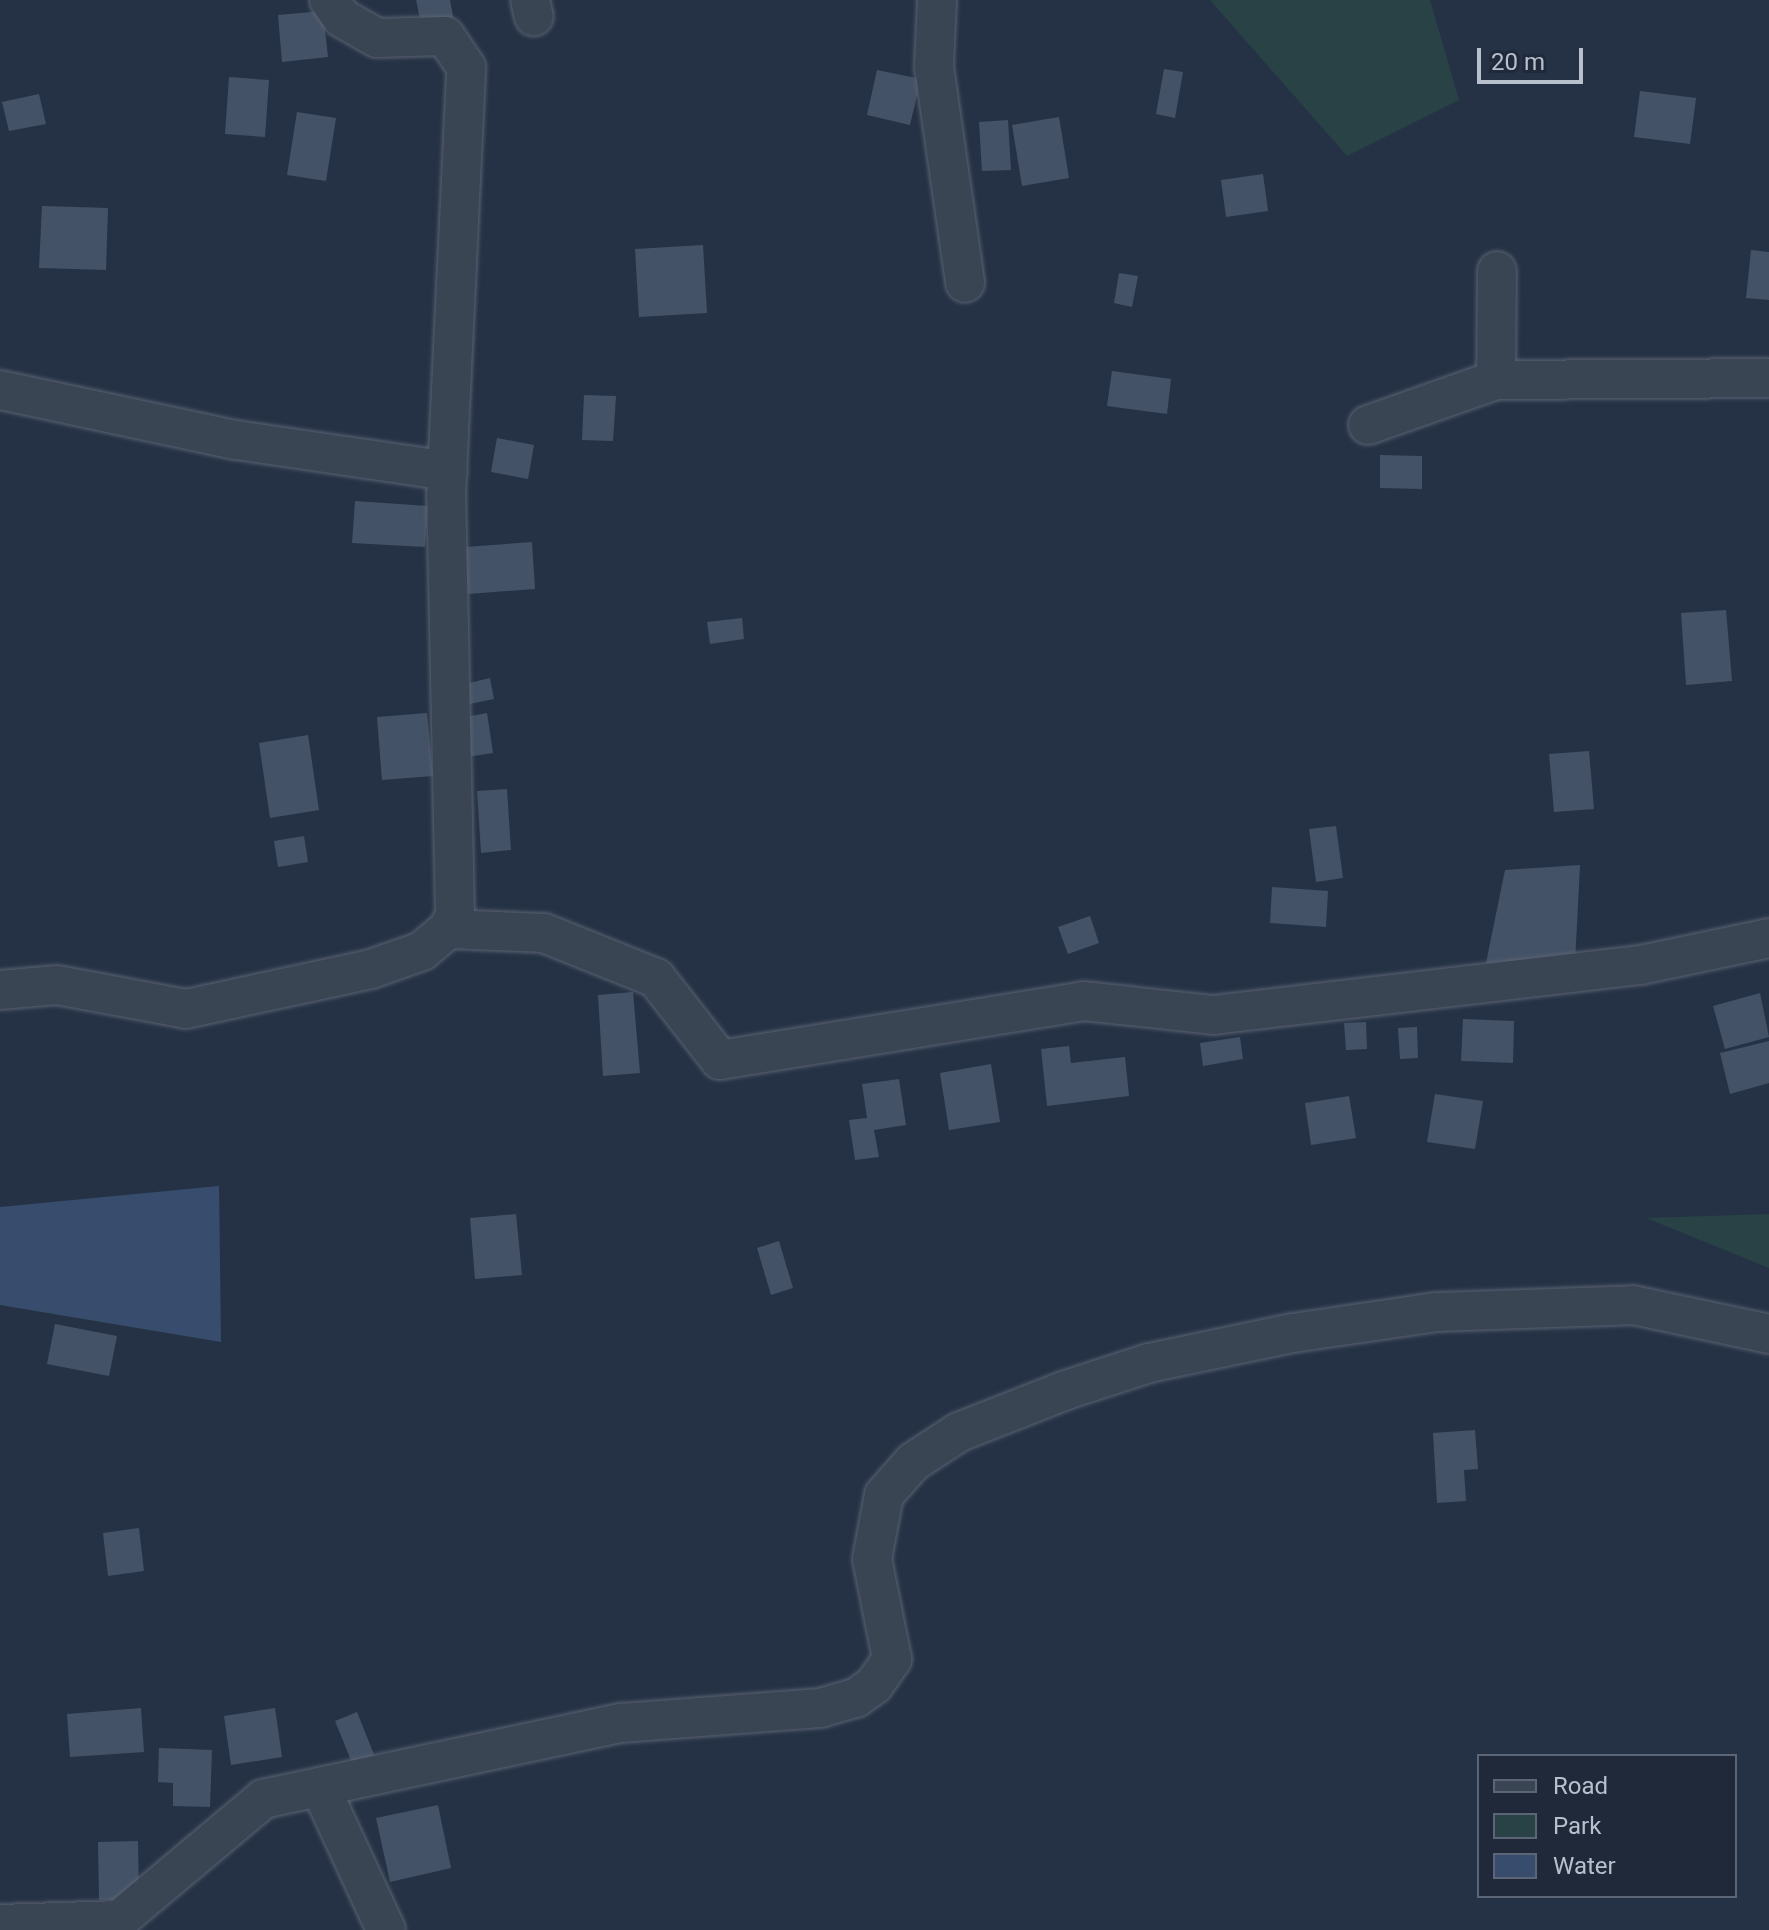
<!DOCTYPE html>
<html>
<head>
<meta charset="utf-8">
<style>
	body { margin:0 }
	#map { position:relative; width:1769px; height:1930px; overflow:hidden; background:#253245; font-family:Roboto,sans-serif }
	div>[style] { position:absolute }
	.green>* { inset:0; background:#284246 }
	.water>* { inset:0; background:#384d6d }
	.building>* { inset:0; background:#445267 }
	.roads { filter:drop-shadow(0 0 2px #596272) drop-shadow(0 0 2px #596272) }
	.street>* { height:38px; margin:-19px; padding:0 19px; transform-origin:19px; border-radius:19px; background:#3a4554 }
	span { translate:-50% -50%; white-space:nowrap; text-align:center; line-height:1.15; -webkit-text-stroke:6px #1f293a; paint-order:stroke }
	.legend { position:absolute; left:1477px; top:1754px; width:260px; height:144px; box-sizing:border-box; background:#1f293a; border:2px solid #5c6575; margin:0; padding:10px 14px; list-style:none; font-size:24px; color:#b8c0ce }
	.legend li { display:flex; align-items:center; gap:16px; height:40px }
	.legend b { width:40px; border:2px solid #5c6575 }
	.scale { position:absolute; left:1477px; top:48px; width:106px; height:36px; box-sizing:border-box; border:4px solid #b8c0ce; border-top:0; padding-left:10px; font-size:24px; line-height:28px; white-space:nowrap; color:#b8c0ce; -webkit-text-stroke:6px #1f293a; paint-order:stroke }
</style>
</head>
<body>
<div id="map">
	<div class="green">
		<div style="clip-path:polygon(1210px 0,1430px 0,1459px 100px,1347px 156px)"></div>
		<div style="clip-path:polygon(1769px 1214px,1769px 1268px,1646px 1218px)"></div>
	</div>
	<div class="water">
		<div style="clip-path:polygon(219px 1186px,221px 1342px,0 1305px,0 1207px)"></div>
	</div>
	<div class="building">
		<div style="clip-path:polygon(416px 0,450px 0,455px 26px,423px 33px)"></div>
		<div style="clip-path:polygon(323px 11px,328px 57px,282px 62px,278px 15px)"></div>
		<div style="clip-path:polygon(1164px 69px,1183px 72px,1175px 118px,1156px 114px)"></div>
		<div style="clip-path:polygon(877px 70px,921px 79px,910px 125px,867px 115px)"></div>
		<div style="clip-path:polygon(229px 77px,269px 80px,265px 137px,225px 134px)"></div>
		<div style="clip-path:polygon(1640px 91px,1696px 98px,1690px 144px,1634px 137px)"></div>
		<div style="clip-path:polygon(39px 94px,46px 124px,9px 131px,2px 102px)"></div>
		<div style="clip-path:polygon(297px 112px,336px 118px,326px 181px,287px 175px)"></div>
		<div style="clip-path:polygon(1059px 117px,1069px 178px,1022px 186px,1012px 125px)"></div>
		<div style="clip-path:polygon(1008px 120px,1011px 170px,982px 171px,979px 122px)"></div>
		<div style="clip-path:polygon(1263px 174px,1268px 211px,1226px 217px,1221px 180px)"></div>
		<div style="clip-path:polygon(42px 206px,108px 208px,106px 270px,39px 268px)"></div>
		<div style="clip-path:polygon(703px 245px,707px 313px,639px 317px,635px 249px)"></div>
		<div style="clip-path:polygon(1751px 250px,1769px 252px,1769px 300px,1746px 298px)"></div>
		<div style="clip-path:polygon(1119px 273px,1138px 276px,1132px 307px,1114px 303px)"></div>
		<div style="clip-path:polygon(1112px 371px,1171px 379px,1167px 414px,1107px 406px)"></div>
		<div style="clip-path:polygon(584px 395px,616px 396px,613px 441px,582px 440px)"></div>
		<div style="clip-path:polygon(497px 438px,534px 445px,528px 479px,491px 472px)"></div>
		<div style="clip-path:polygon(1380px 455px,1422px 456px,1422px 489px,1380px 488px)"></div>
		<div style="clip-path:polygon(355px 501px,428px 506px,425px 547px,352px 543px)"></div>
		<div style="clip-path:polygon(532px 542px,535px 589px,468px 594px,465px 547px)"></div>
		<div style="clip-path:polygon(1726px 610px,1732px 681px,1686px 685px,1681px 613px)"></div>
		<div style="clip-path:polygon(742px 618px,744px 639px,710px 644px,707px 622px)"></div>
		<div style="clip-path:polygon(490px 678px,494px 699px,465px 705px,461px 685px)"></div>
		<div style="clip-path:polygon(427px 713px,433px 776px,382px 780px,377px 717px)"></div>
		<div style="clip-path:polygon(487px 713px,493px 753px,467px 757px,460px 718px)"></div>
		<div style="clip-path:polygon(308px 735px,319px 810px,270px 818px,259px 743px)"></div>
		<div style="clip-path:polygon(1589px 751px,1594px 809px,1554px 812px,1549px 754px)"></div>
		<div style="clip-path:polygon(507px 789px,511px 850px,481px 853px,477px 791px)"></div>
		<div style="clip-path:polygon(1336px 826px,1343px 878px,1316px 882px,1309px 829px)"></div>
		<div style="clip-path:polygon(304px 836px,308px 862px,278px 867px,274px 841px)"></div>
		<div style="clip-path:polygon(1580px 865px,1575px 963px,1486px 963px,1505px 870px)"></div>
		<div style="clip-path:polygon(1272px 887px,1328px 891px,1326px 927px,1270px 923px)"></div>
		<div style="clip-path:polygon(1090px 916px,1099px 943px,1068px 954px,1058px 927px)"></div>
		<div style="clip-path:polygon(633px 992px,640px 1073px,603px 1076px,598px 995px)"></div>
		<div style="clip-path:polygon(1760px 993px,1769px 1037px,1725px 1049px,1713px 1006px)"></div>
		<div style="clip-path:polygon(1463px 1019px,1514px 1021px,1513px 1063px,1461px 1061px)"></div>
		<div style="clip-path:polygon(1366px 1022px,1367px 1049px,1346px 1050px,1344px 1023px)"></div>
		<div style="clip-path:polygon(1417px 1027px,1418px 1058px,1400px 1059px,1398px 1028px)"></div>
		<div style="clip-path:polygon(1240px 1037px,1243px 1059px,1203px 1066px,1200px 1043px)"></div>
		<div style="clip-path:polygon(1769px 1041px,1769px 1083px,1730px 1094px,1720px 1053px)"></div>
		<div style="clip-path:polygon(1069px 1046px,1071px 1063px,1125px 1057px,1129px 1096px,1047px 1106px,1041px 1049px)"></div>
		<div style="clip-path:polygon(991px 1064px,1000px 1122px,949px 1130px,940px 1073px)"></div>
		<div style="clip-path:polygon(899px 1079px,906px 1125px,874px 1130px,879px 1157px,855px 1160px,849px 1120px,867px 1118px,862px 1084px)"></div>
		<div style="clip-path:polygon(1435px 1094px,1483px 1101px,1475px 1149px,1427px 1142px)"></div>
		<div style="clip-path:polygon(1349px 1096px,1356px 1138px,1311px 1145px,1305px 1103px)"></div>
		<div style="clip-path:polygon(516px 1214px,522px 1275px,475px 1279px,470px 1218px)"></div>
		<div style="clip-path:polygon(779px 1241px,793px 1288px,771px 1295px,757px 1248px)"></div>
		<div style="clip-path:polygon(55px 1324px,117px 1336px,109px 1376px,47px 1364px)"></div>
		<div style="clip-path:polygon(1475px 1430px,1478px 1469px,1464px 1470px,1466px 1501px,1437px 1503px,1433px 1433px)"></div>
		<div style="clip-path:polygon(139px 1528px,144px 1571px,108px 1576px,103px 1533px)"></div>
		<div style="clip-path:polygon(141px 1708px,144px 1752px,70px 1757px,67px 1714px)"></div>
		<div style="clip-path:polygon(275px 1708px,282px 1757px,231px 1765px,224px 1716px)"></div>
		<div style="clip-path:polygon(357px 1712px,379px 1767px,357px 1775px,335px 1721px)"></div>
		<div style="clip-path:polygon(159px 1748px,212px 1750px,210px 1807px,173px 1806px,173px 1783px,158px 1782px)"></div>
		<div style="clip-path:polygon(438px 1805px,451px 1868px,390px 1882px,376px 1818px)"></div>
		<div style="clip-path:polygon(138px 1841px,139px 1899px,99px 1900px,98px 1842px)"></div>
	</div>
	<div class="roads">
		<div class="street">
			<div style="left:530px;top:0;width:17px;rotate:77deg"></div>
			<div style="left:937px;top:0;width:67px;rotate:92.6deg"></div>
			<div style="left:934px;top:67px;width:218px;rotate:81.8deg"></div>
			<div style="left:1496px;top:380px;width:109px;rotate:-89.5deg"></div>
			<div style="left:0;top:390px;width:241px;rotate:12deg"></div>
			<div style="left:236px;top:440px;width:214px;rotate:8.3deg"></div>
			<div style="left:1368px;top:425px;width:136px;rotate:-19.4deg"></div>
			<div style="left:1496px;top:380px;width:273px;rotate:-0.4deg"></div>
			<div style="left:448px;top:929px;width:96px;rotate:2.4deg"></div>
			<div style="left:544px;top:933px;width:121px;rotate:21.9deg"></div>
			<div style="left:656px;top:978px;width:104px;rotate:52deg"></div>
			<div style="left:720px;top:1060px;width:368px;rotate:-9.2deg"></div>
			<div style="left:1083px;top:1001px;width:132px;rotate:6.1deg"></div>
			<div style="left:1214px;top:1015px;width:430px;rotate:-6.7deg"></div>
			<div style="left:1641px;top:965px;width:131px;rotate:-11.9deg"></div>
			<div style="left:0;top:990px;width:57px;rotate:-5deg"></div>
			<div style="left:57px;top:985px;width:131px;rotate:10.5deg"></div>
			<div style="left:186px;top:1009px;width:189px;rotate:-12.2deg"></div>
			<div style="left:371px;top:969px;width:54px;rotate:-19.4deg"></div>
			<div style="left:422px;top:951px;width:34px;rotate:-40deg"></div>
			<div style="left:448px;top:929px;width:16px;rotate:-63deg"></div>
			<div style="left:455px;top:915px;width:418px;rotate:-91.2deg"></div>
			<div style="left:446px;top:497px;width:430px;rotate:-87.3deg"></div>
			<div style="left:466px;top:67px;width:37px;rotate:-124deg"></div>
			<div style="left:445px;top:36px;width:68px;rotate:178.3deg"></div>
			<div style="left:377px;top:38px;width:40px;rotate:-150.3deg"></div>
			<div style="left:342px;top:18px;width:22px;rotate:-126deg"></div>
			<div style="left:320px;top:1787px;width:157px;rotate:65.2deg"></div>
			<div style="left:0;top:1924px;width:119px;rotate:-1.9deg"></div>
			<div style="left:119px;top:1920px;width:188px;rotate:-40deg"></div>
			<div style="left:263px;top:1799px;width:366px;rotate:-12deg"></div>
			<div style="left:621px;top:1723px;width:200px;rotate:-4.3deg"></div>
			<div style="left:820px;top:1708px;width:37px;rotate:-16deg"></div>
			<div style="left:856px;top:1698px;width:22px;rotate:-36deg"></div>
			<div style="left:874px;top:1685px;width:32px;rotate:-55deg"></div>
			<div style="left:892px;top:1659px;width:102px;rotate:-101.3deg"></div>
			<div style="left:872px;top:1559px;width:65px;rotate:-79.4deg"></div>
			<div style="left:884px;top:1495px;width:44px;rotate:-48.7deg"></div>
			<div style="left:913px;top:1462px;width:55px;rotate:-33.1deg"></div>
			<div style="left:959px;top:1432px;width:115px;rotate:-21.4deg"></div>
			<div style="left:1066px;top:1390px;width:87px;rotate:-18deg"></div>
			<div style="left:1149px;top:1363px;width:147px;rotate:-11.8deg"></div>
			<div style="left:1293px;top:1333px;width:146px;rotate:-8.3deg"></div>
			<div style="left:1437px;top:1312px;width:196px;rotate:-2deg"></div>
			<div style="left:1633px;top:1305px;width:139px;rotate:12deg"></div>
		</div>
	</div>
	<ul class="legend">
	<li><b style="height:10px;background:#3a4554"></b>Road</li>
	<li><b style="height:22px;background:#284246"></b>Park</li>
	<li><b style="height:22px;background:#384d6d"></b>Water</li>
	</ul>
	<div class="scale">20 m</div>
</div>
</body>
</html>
